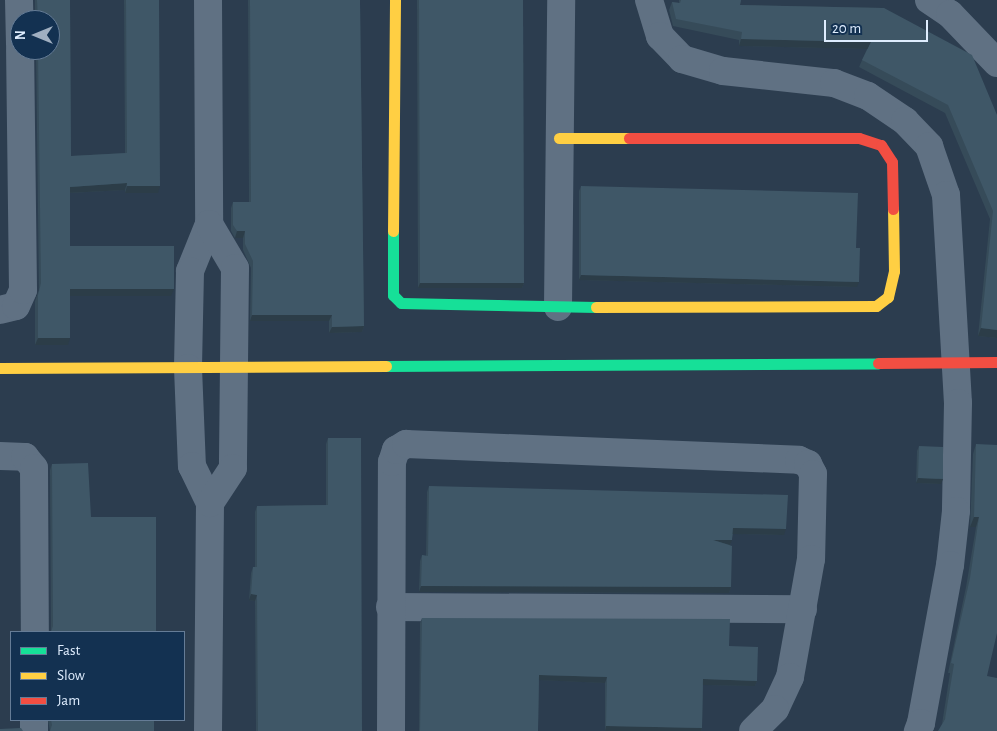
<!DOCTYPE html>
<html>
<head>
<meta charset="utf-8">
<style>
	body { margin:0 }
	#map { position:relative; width:997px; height:731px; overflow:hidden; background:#2c3d4f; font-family:"Alegreya Sans",sans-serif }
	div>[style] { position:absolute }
	.street>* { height:28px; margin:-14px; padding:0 14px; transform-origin:14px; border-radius:14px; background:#607183 }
	.fast>* { height:11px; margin:-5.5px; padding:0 5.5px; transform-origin:5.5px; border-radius:5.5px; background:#16e098 }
	.slow>* { height:11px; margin:-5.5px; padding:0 5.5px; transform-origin:5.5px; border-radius:5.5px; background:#ffcf43 }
	.jam>* { height:11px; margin:-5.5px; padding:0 5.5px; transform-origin:5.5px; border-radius:5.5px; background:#f24e42 }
	.wall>* { inset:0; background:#364b59 }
	.shaded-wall>* { inset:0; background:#2c3d48 }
	.building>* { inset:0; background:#3f5767 }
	span { translate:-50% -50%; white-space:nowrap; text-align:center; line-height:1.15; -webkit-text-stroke:4.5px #133151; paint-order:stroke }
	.legend { position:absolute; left:10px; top:631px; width:175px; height:90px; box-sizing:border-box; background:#133151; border:1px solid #657c96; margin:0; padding:6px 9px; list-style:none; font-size:15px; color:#dfedfe }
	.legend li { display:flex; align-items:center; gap:10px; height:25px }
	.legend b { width:25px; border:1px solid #657c96 }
	.north { position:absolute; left:10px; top:10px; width:50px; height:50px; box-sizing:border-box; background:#133151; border:1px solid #657c96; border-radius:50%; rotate:270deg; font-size:14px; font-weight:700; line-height:20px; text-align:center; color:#dfedfe }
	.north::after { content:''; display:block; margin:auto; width:18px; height:22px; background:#a0afc1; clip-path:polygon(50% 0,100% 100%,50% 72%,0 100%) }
	.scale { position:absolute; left:824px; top:20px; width:104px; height:22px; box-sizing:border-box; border:2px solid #dfedfe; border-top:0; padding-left:6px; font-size:15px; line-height:18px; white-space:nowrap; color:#dfedfe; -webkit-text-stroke:4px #133151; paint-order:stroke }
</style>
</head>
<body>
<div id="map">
	<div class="street">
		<div style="left:19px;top:0;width:45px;rotate:88.7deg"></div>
		<div style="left:208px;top:0;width:224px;rotate:89.7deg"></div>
		<div style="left:209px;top:224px;width:51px;rotate:112deg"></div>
		<div style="left:190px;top:271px;width:97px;rotate:91.2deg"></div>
		<div style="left:188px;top:368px;width:98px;rotate:87.7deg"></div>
		<div style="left:192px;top:466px;width:41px;rotate:64.1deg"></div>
		<div style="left:210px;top:503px;width:228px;rotate:90.5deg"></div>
		<div style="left:649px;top:0;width:38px;rotate:73deg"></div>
		<div style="left:660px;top:36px;width:32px;rotate:46deg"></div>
		<div style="left:682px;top:59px;width:43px;rotate:16.3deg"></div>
		<div style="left:723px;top:71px;width:112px;rotate:6.2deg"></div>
		<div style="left:834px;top:83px;width:36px;rotate:21deg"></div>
		<div style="left:868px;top:96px;width:45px;rotate:34deg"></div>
		<div style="left:905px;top:121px;width:35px;rotate:46deg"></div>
		<div style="left:929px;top:146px;width:52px;rotate:70.9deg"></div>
		<div style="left:946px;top:195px;width:208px;rotate:86.7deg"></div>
		<div style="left:958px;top:403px;width:108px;rotate:91.1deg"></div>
		<div style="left:956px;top:511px;width:54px;rotate:96.3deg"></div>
		<div style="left:950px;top:565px;width:161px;rotate:100.4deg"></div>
		<div style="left:921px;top:723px;width:9px;rotate:111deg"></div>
		<div style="left:929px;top:0;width:25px;rotate:34deg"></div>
		<div style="left:950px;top:14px;width:68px;rotate:46.2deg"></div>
		<div style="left:209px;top:224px;width:51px;rotate:59.4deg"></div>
		<div style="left:235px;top:268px;width:200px;rotate:90.6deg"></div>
		<div style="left:233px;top:468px;width:42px;rotate:123.3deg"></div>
		<div style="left:558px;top:307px;width:307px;rotate:-89.4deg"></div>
		<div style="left:0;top:310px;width:16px;rotate:-14deg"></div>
		<div style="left:16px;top:306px;width:17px;rotate:-66deg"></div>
		<div style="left:23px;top:290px;width:240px;rotate:-90.7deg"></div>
		<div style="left:0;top:456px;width:25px;rotate:2deg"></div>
		<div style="left:25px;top:457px;width:14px;rotate:51deg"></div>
		<div style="left:34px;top:468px;width:164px;rotate:89.7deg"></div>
		<div style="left:390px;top:607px;width:413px;rotate:0.3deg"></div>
		<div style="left:34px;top:731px;width:11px;rotate:-90deg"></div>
		<div style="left:391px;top:731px;width:269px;rotate:-89.8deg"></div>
		<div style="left:392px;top:462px;width:13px;rotate:-72deg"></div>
		<div style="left:396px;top:450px;width:12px;rotate:-31deg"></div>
		<div style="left:406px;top:444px;width:393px;rotate:2.3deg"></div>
		<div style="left:799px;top:460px;width:10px;rotate:24deg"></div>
		<div style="left:808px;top:464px;width:11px;rotate:63deg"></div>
		<div style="left:813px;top:474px;width:85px;rotate:91.3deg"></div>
		<div style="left:811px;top:559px;width:120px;rotate:100.1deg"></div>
		<div style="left:790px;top:677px;width:35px;rotate:115deg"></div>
		<div style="left:775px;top:709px;width:31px;rotate:135deg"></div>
	</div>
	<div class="fast">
		<div style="left:393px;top:231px;width:64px;rotate:90deg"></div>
		<div style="left:393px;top:295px;width:11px;rotate:45deg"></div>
		<div style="left:401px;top:303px;width:195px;rotate:1.2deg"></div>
		<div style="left:386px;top:366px;width:492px;rotate:-0.3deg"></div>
	</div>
	<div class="slow">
		<div style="left:559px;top:138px;width:70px"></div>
		<div style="left:393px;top:231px;width:231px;rotate:-89.5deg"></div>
		<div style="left:596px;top:307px;width:280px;rotate:-0.2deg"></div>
		<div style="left:876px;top:306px;width:15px;rotate:-37deg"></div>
		<div style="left:888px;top:297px;width:27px;rotate:-77deg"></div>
		<div style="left:894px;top:271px;width:62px;rotate:-90.9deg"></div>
		<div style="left:0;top:368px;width:386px;rotate:-0.3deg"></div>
	</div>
	<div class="jam">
		<div style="left:629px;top:138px;width:230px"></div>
		<div style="left:859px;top:138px;width:23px;rotate:18deg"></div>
		<div style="left:881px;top:145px;width:20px;rotate:57deg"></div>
		<div style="left:892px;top:162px;width:47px;rotate:88.8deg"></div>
		<div style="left:878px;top:363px;width:119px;rotate:-0.5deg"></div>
	</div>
	<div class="wall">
		<div style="clip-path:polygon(35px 0,70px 0,71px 156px,125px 153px,124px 0,159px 0,158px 193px,125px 193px,125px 190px,70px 193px,70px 246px,171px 296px,70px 296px,68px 345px,35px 345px,35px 301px,39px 290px,36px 50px,50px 50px,50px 20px,35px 20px)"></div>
		<div style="clip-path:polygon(248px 0,360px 0,364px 326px,362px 332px,329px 333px,329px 321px,250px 321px,251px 268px,243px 250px,243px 238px,235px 238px,231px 231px,231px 208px,233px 202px,249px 202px)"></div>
		<div style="clip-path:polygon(417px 0,523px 0,524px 283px,522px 288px,418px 288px)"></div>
		<div style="clip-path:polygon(679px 0,741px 0,740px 5px,884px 8px,997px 115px,997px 338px,978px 336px,990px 219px,945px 113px,859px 67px,867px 49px,739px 46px,739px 40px,673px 26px,669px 10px,672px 2px,679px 3px)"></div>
		<div style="clip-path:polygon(581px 186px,856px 248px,857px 287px,579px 280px,579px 191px)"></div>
		<div style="clip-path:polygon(328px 438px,362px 731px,256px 731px,255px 601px,249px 600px,251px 573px,253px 567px,255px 567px,255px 512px,257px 506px,326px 505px,326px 444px)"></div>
		<div style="clip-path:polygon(976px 444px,997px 633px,942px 724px,950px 673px,948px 673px,966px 587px,976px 527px,970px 527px,973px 454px)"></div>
		<div style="clip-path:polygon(919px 446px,941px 484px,916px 483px,917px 451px)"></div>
		<div style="clip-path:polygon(52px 464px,91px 517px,156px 632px,51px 632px,50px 470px)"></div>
		<div style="clip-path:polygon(429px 486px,784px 535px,733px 534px,730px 545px,731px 587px,729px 593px,419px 592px,420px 561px,422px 555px,426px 556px,427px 492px)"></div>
		<div style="clip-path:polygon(422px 618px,729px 646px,757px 681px,755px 686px,703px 685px,702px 728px,701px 731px,605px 731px,605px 683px,539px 680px,538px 731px,419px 731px,420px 623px)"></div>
		<div style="clip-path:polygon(48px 720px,154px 720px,154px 731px,50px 731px)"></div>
	</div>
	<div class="shaded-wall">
		<div style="clip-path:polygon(741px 39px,871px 42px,868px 49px,739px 46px)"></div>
		<div style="clip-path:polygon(127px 183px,125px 190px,67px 193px,70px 187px)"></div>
		<div style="clip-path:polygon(127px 186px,160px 186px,158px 193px,125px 193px)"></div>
		<div style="clip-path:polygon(237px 231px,245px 231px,243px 238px,235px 238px)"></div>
		<div style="clip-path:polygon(581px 275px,859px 282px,857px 287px,579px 280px)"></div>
		<div style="clip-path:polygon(420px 283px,524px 283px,522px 288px,418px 288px)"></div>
		<div style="clip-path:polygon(70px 289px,174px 289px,171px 296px,68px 296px)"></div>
		<div style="clip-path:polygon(252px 315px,332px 315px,329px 321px,250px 321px)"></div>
		<div style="clip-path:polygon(364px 326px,362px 332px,329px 333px,332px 327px)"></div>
		<div style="clip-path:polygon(981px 328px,997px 330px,997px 338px,978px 336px)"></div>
		<div style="clip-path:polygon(38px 338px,70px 338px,68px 345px,35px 345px)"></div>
		<div style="clip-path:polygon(918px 478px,943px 479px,941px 484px,916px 483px)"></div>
		<div style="clip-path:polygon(974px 517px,979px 517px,976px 527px,970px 527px)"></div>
		<div style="clip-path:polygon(733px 528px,786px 529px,784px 535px,731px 534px)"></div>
		<div style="clip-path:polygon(713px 540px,732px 540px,730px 545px)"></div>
		<div style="clip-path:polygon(421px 586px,731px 587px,729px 593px,419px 592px)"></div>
		<div style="clip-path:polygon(251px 594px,257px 595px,255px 601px,249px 600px)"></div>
		<div style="clip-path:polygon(539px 675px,607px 677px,605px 683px,537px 680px)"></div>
		<div style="clip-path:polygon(703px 679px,757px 681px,755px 686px,701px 685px)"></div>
		<div style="clip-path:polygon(606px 726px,702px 728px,701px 731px,605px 731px)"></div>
	</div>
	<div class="building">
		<div style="clip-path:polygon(37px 0,70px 0,71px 156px,127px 153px,126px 0,159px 0,160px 186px,127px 186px,127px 183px,70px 187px,70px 246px,174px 246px,174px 289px,70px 289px,70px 338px,38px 338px,38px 295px,41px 283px,38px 50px,50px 50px,50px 20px,38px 20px)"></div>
		<div style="clip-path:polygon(250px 0,360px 0,364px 326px,332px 327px,332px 315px,252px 315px,253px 261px,245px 244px,245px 231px,237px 231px,233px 225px,233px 202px,251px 202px)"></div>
		<div style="clip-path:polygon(419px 0,523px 0,524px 283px,420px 283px)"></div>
		<div style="clip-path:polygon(681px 0,741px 0,740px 5px,884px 8px,972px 55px,997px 115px,997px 330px,981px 328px,993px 211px,948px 105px,862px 60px,871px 42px,741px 39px,742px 32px,676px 19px,672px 2px,680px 3px)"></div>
		<div style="clip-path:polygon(581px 186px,858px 193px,856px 248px,860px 248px,859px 282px,581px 275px)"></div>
		<div style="clip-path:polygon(328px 438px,361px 438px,362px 731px,258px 731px,257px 595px,251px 594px,253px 567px,257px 567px,257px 506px,328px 505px)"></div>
		<div style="clip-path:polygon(976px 444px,997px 445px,997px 633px,987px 676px,997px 678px,997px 731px,938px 731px,945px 719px,954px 664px,951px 663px,970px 578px,979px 517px,974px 517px)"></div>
		<div style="clip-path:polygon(919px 446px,943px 447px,943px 479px,918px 478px)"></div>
		<div style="clip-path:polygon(88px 463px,91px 517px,156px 517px,156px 632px,51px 632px,53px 626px,52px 464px)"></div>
		<div style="clip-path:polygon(429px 486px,788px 495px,786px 529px,733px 528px,732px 540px,713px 540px,732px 546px,731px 587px,421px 586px,422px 555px,428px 556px)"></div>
		<div style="clip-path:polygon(422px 618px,730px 619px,729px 646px,758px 647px,757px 681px,703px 679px,702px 728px,606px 726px,607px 677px,539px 675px,538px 731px,420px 731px)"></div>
		<div style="clip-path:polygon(51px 720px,154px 720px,154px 731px,50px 731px,52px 725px)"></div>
		<div style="clip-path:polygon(21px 728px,23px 731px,0 731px,0 729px)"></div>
	</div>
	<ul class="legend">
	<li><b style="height:6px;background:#16e098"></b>Fast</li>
	<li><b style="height:6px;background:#ffcf43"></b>Slow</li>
	<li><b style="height:6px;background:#f24e42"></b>Jam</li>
	</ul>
	<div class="north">N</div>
	<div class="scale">20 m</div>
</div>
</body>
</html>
